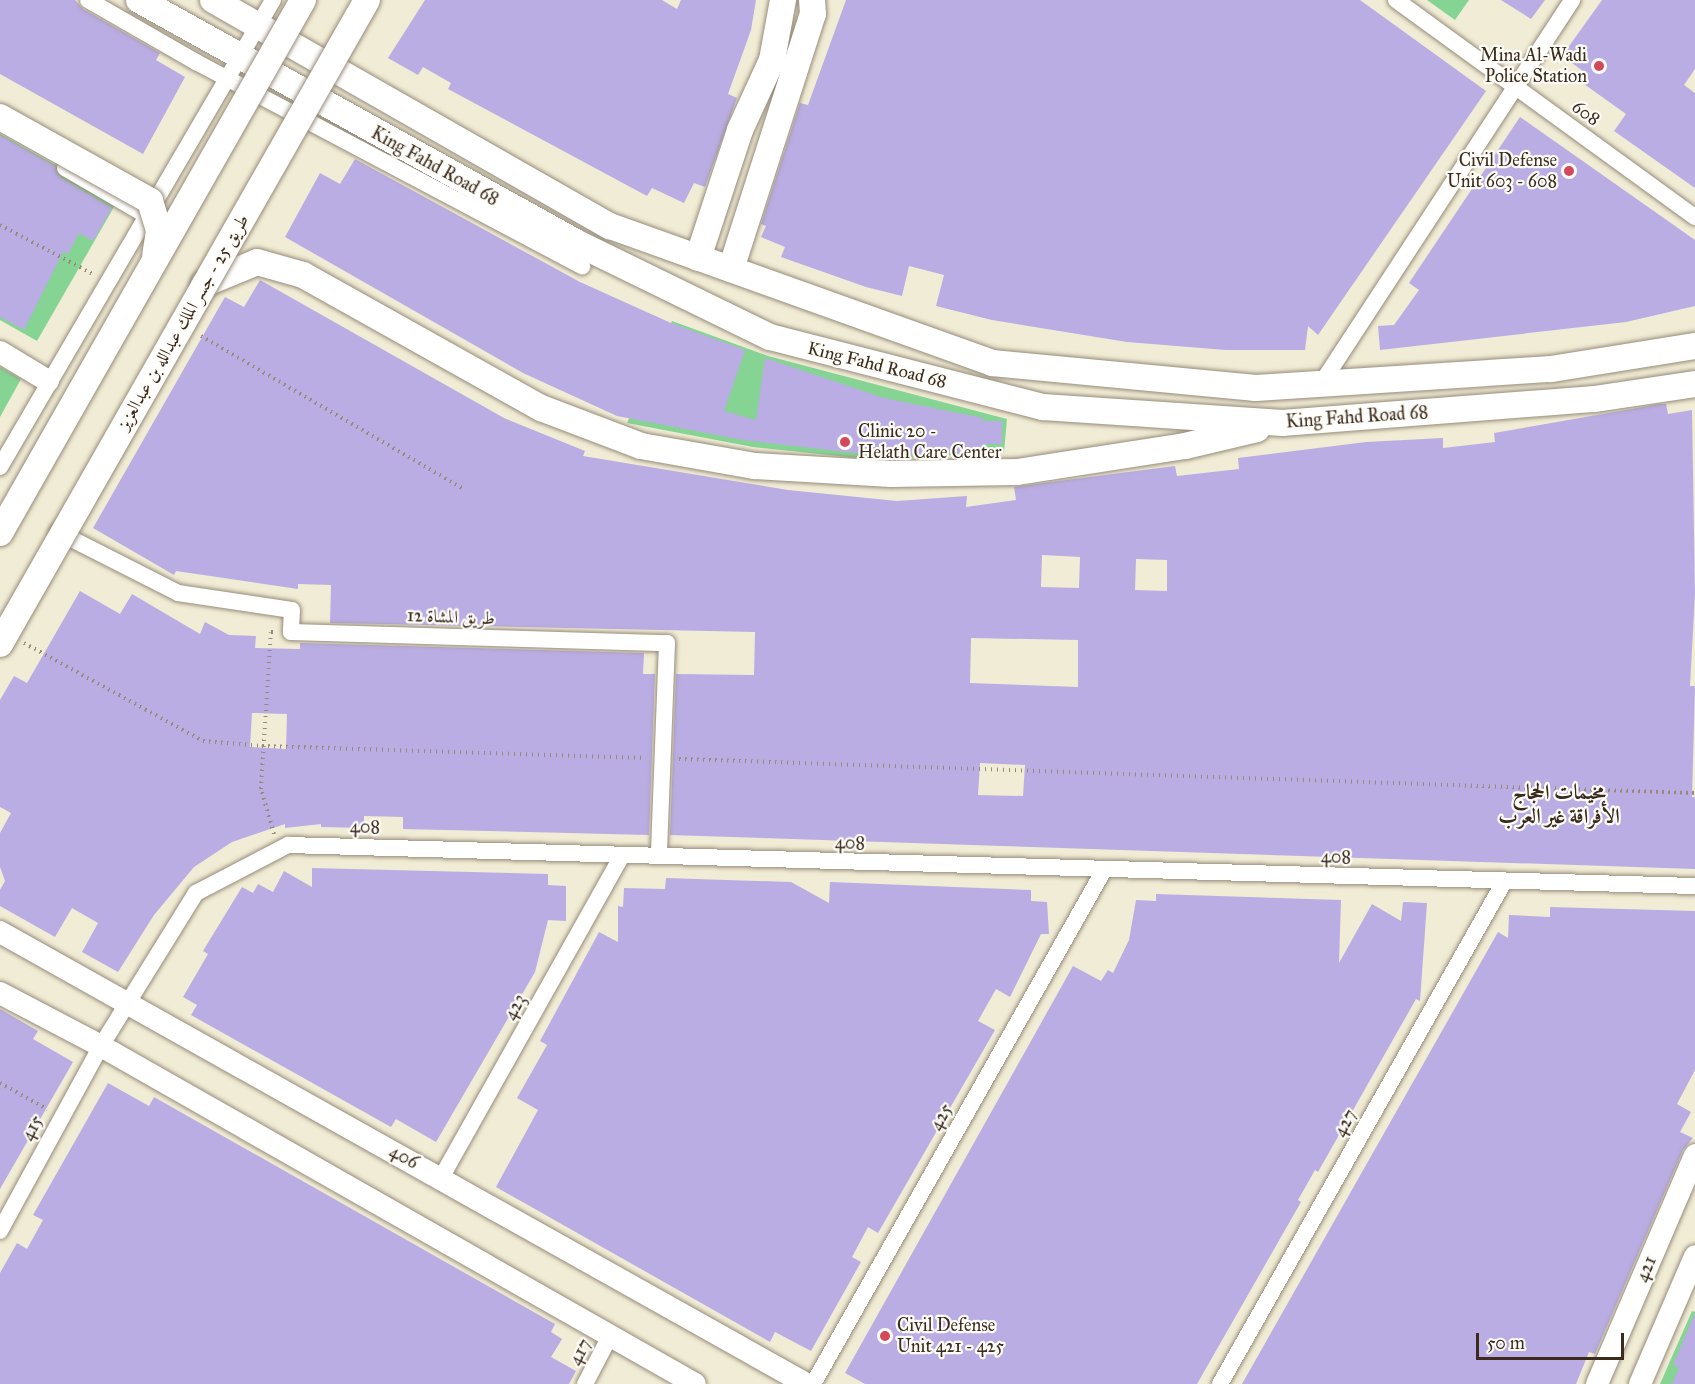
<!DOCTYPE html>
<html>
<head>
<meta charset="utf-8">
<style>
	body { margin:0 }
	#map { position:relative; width:1695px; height:1384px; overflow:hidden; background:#f1ecd5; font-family:"IM FELL Great Primer",Amiri,serif }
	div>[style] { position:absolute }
	.green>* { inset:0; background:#85d494 }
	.building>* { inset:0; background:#baade3 }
	.path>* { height:4px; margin-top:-2px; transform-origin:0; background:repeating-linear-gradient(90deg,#968b7a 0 1.5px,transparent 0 6px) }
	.roads { filter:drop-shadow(0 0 2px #968b7a) drop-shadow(0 0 2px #968b7a) }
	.street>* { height:16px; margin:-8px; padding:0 8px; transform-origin:8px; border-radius:8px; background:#fff }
	.secondary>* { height:22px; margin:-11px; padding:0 11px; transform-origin:11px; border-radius:11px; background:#fff }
	.primary>* { height:26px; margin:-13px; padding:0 13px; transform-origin:13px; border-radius:13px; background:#fff }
	.bridges { filter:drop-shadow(0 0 2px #968b7a) drop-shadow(0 0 2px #968b7a) }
	.primary-bridge>* { height:26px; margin:-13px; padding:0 13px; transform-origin:13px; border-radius:13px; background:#fff }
	.dots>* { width:16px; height:16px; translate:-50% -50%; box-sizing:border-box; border:3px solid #fdfcf7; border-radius:50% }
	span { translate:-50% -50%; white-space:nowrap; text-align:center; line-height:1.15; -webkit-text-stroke:4.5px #fdfcf7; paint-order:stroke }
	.poi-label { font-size:18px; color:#3b2a1e }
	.right { translate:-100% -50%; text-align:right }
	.left { translate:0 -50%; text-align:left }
	.street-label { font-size:18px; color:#3b2a1e }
	.quarter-label { font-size:21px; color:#3b2a1e; font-weight:700 }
	.scale { position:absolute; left:1476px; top:1333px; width:148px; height:27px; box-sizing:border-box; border:3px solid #3b2a1e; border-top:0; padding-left:8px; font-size:18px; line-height:21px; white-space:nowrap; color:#3b2a1e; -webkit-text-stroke:4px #fdfcf7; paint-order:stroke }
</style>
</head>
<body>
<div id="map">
	<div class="green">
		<div style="clip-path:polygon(1427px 0,1469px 0,1455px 20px)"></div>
		<div style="clip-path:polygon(0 134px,118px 200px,37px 341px,0 320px)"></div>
		<div style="clip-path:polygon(672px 321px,768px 356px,1007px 419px,1004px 452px,876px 460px,753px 447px,627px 423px)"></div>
		<div style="clip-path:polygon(0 367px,21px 379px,0 417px)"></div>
		<div style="clip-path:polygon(1692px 1311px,1695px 1312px,1695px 1384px,1660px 1384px)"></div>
	</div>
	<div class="building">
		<div style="clip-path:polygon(0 0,75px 0,83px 9px,160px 53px,156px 60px,185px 77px,143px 154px,0 74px)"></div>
		<div style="clip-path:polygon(425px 0,662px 0,677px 9px,681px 0,756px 0,751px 30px,728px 94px,737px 98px,705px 187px,694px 183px,684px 203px,652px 188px,647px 196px,448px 89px,451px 83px,423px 67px,418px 75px,388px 58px)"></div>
		<div style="clip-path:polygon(846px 0,1360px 0,1486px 91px,1318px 335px,1308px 326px,1305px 350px,1226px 350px,1127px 342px,992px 320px,936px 306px,944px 275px,909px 266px,902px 296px,866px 287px,781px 257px,785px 247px,761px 237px,766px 226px,761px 224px,800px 103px,808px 105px)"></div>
		<div style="clip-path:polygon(1501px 0,1545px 0,1531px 19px)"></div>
		<div style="clip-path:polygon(1602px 0,1695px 0,1695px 69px,1684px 85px,1695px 93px,1695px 188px,1614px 131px,1626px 114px,1577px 79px,1583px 71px,1562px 56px)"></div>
		<div style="clip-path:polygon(1520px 117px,1695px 240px,1695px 306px,1626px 322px,1380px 350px,1378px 326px,1394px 325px,1419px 290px,1409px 283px)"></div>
		<div style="clip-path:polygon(0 135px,55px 166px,60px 177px,112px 208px,93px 241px,79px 233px,68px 254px,63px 252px,24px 330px,0 317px)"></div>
		<div style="clip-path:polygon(355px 159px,580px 282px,671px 323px,745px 350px,724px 411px,756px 420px,765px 358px,884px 398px,983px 418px,983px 421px,1002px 421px,1002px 444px,983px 444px,983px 453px,872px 455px,743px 440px,617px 416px,523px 373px,285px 237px,320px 173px,340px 184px)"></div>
		<div style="clip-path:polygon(evenodd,260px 280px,504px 418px,585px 451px,583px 456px,788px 490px,897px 501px,967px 496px,966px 507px,1016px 500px,1014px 487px,1074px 479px,1175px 466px,1177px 476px,1239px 469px,1238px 458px,1366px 442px,1443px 438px,1443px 448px,1495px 442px,1494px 433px,1660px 404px,1666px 404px,1668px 414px,1692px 410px,1695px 593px,1690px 686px,1695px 686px,1692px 797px,1695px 797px,1695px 869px,670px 835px,676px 674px,754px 675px,755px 632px,330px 623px,331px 585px,298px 584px,298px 589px,176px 571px,174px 575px,93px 528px,225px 297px,244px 307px,260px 280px,1042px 555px,1080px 557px,1079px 588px,1041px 587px,1042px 555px,260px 280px,1136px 559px,1167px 560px,1167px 591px,1135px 590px,1136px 559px,260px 280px,971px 638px,1078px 640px,1078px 687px,970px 683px,971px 638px,260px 280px,980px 763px,1025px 765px,1023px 796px,978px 795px,980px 763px)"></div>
		<div style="clip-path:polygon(evenodd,80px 591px,120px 614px,132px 594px,200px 634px,205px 622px,229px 635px,256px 636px,255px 648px,300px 649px,300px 643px,644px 653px,643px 674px,655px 674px,649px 835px,403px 829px,403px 817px,364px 816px,364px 828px,321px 827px,321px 824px,285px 828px,285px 824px,232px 842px,194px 867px,154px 915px,118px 972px,82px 952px,98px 923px,72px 908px,55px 937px,0 906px,0 890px,5px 881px,0 867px,0 833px,11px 813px,0 807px,0 700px,14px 676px,27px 683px,80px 591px,252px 713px,287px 714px,286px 749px,250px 747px,252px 713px)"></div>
		<div style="clip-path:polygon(312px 868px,548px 874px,548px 885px,566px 886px,566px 921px,548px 920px,535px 972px,436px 1142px,396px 1119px,391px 1127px,191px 1015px,197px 1005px,183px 997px,208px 954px,203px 951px,242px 887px,253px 893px,258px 884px,273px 892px,284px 871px,312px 887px)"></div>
		<div style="clip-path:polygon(666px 878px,791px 882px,829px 903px,830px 882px,1031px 890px,1031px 901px,1047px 902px,1049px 934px,1041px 934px,1010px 997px,996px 989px,978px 1021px,995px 1030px,878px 1233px,868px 1227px,852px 1257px,861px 1262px,811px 1351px,775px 1332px,770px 1342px,496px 1187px,538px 1110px,517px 1098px,547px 1045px,540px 1041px,599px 932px,618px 942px,618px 906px,623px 907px,624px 888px,665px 889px)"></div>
		<div style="clip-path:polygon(1156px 894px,1341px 900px,1339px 963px,1372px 904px,1401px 921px,1403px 902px,1427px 903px,1420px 1001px,1416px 999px,1318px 1172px,1315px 1170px,1298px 1200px,1301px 1202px,1197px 1384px,865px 1384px,845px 1373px,1073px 966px,1101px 981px,1108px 970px,1113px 973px,1129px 940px,1136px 900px,1156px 901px)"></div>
		<div style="clip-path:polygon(1550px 907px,1695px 911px,1695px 1070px,1677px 1104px,1691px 1112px,1680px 1132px,1693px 1138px,1683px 1150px,1595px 1354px,1589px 1352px,1576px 1384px,1242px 1384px,1498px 932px,1508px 938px,1509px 915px,1550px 917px)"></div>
		<div style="clip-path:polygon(0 1009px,38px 1031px,33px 1039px,73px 1062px,0 1189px)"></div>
		<div style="clip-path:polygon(108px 1083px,149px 1106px,154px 1097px,555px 1324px,551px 1332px,562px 1339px,551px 1357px,576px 1371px,569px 1384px,0 1384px,0 1273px,17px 1243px,27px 1249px,43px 1220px,33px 1215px)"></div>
		<div style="clip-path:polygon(1695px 1313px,1695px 1384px,1672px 1384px,1679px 1367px,1673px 1365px)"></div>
	</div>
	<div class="path">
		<div style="left:0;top:225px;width:105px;rotate:27.8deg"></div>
		<div style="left:201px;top:336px;width:302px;rotate:30.2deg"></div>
		<div style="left:24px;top:643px;width:204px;rotate:28.7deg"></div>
		<div style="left:203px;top:741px;width:59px;rotate:4.8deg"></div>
		<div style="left:262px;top:746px;width:383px;rotate:1.8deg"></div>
		<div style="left:679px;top:759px;width:1017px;rotate:1.92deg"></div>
		<div style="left:274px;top:834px;width:47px;rotate:-106.1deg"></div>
		<div style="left:261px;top:789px;width:157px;rotate:-86.4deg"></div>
		<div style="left:271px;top:632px;width:4px"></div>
		<div style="left:0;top:1083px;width:54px;rotate:29deg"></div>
	</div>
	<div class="roads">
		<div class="street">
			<div style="left:88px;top:0;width:125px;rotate:29.9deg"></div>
			<div style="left:196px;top:62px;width:437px;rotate:27.9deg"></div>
			<div style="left:1396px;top:0;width:369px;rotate:36deg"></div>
			<div style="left:65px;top:168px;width:95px;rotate:30.3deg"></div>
			<div style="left:1321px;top:384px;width:459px;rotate:-56.8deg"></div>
			<div style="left:0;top:467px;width:541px;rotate:-59.69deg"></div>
			<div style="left:58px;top:532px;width:135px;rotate:26.9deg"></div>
			<div style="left:178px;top:593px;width:115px;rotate:8.5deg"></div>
			<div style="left:292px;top:610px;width:22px;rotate:93deg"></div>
			<div style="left:291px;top:632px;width:376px;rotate:1.7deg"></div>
			<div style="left:667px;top:643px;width:213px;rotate:92.2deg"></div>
			<div style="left:441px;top:1178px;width:370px;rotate:-60.7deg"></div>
			<div style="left:0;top:1231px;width:211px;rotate:-61.4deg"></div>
			<div style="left:101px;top:1046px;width:180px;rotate:-58.2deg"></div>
			<div style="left:196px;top:893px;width:104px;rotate:-27.6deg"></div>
			<div style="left:288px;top:845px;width:1408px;rotate:1.67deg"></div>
			<div style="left:585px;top:1384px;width:52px;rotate:-62.4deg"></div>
			<div style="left:813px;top:1384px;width:591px;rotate:-60.48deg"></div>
			<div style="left:1220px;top:1384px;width:577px;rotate:-60.5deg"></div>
		</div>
		<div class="secondary">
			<div style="left:0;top:352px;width:56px;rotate:31.1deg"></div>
			<div style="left:0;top:932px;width:924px;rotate:29.28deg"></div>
			<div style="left:0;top:993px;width:114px;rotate:27.7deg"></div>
			<div style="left:101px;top:1046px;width:683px;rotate:29.64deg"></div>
			<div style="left:1597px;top:1384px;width:249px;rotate:-66.8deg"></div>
			<div style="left:1640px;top:1384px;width:139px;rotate:-66.7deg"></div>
		</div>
		<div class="primary">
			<div style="left:139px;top:0;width:496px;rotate:29deg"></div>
			<div style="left:573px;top:241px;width:219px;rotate:26deg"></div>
			<div style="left:770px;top:337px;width:282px;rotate:14.4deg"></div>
			<div style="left:1043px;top:407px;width:240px;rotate:3.8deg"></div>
			<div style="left:1282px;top:423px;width:314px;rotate:-4.4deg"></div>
			<div style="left:1595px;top:399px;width:101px;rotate:-8.5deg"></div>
			<div style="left:213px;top:0;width:457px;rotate:29.7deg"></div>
			<div style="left:610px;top:226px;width:406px;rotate:19.7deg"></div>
			<div style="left:992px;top:363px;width:265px;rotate:5.4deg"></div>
			<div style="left:1256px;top:388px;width:296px;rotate:-3.7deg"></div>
			<div style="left:1551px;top:369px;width:146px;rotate:-9.1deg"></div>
			<div style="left:698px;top:258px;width:135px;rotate:-71.8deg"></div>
			<div style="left:740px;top:130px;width:77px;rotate:-65.4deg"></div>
			<div style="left:772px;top:60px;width:61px;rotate:-79.6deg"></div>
			<div style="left:731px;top:269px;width:268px;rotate:-72.2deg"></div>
			<div style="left:813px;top:14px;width:14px;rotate:-94deg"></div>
			<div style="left:204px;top:284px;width:57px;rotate:-22.5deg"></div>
			<div style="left:257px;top:262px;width:48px;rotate:15.8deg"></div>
			<div style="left:303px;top:275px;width:273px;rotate:29.2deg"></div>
			<div style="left:541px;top:408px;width:107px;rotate:20.8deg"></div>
			<div style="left:641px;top:446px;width:116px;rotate:10deg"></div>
			<div style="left:755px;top:466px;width:136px;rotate:3.4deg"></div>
			<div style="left:891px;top:474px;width:126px;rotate:-0.9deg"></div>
			<div style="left:1017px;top:472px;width:170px;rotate:-8.8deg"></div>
			<div style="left:1185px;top:446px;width:74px;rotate:-13.3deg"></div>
		</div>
	</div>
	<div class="bridges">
		<div class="primary-bridge">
			<div style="left:0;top:117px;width:172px;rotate:29.2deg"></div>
			<div style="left:150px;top:201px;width:31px;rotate:73deg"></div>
			<div style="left:159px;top:231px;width:24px;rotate:99deg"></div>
			<div style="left:0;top:533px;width:613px;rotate:-60.38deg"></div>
			<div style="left:0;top:644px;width:741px;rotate:-60.32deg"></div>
		</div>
	</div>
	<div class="dots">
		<div style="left:1599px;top:66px;background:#d1495b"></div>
		<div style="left:1569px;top:171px;background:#d1495b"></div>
		<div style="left:845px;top:442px;background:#d1495b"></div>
		<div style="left:885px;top:1336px;background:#d1495b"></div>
	</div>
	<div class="poi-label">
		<span class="right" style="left:1587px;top:66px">Mina Al-Wadi<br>Police Station</span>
		<span class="right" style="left:1557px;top:171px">Civil Defense<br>Unit 603 - 608</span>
		<span class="left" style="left:858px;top:442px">Clinic 20 -<br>Helath Care Center</span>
		<span class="left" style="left:897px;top:1336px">Civil Defense<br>Unit 421 - 425</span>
	</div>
	<div class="street-label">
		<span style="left:1586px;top:113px;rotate:36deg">608</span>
		<span style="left:435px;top:166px;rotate:29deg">King Fahd Road 68</span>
		<span style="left:183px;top:322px;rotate:-60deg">طريق 25 - جسر الملك عبدالله بن عبدالعزيز</span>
		<span style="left:877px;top:365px;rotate:14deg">King Fahd Road 68</span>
		<span style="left:1357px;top:417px;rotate:-4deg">King Fahd Road 68</span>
		<span style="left:451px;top:617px;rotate:2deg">طريق المشاة 12</span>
		<span style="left:365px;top:827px;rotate:2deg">408</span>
		<span style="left:850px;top:843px;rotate:2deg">408</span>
		<span style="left:1336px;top:857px;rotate:2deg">408</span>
		<span style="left:515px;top:1007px;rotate:-61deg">423</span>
		<span style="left:941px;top:1117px;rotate:-61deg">425</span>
		<span style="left:1345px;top:1123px;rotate:-61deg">427</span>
		<span style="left:32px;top:1128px;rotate:-62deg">415</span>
		<span style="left:404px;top:1157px;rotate:29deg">406</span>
		<span style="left:1646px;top:1269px;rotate:-67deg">421</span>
		<span style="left:580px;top:1352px;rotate:-62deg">417</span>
	</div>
	<div class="quarter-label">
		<span style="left:1559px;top:804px">مخيمات الحجاج<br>الأفراقة غير العرب</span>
	</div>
	<div class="scale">50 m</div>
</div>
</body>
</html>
